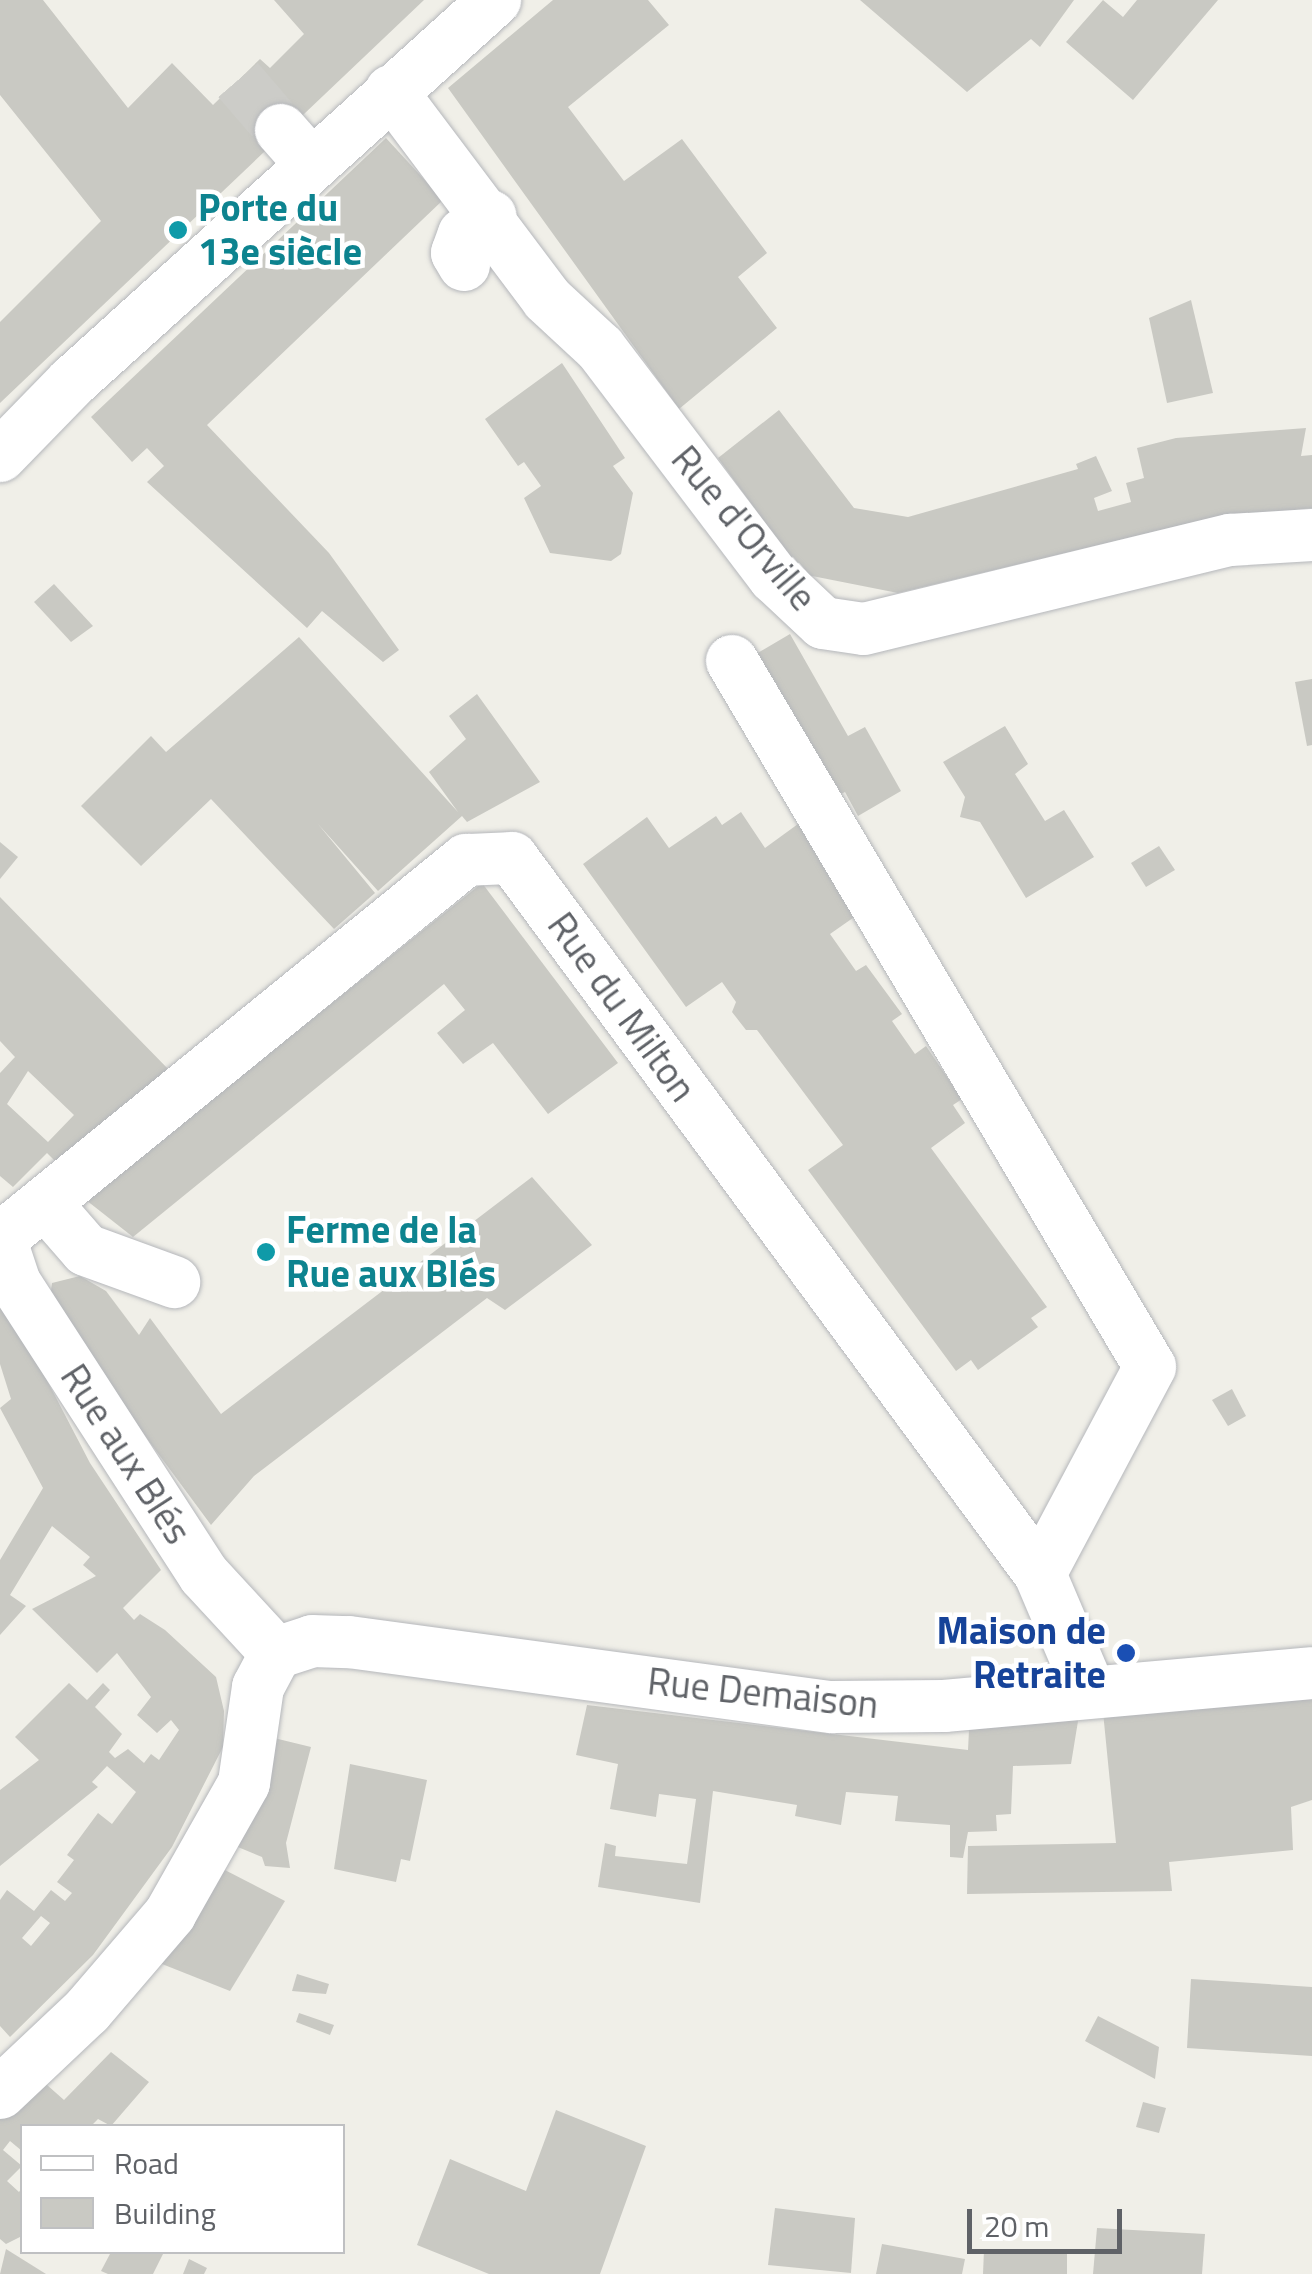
<!DOCTYPE html>
<html>
<head>
<meta charset="utf-8">
<style>
	body { margin:0 }
	#map { position:relative; width:1312px; height:2274px; overflow:hidden; background:#f0efe8; font-family:"Titillium Web",sans-serif }
	div>[style] { position:absolute }
	.building>* { inset:0; background:#c9c9c3 }
	.minor-tunnel>* { height:52px; margin-top:-26px; transform-origin:0; background:repeating-linear-gradient(90deg,#ccccc8 0 52px,transparent 0 78px) }
	.roads { filter:drop-shadow(0 0 2px #b5b7bb) drop-shadow(0 0 2px #b5b7bb) }
	.minor>* { height:52px; margin:-26px; padding:0 26px; transform-origin:26px; border-radius:26px; background:#fff }
	.dots>* { width:28px; height:28px; translate:-50% -50%; box-sizing:border-box; border:5px solid #fff; border-radius:50% }
	span { translate:-50% -50%; white-space:nowrap; text-align:center; line-height:1.15; -webkit-text-stroke:9px #fff; paint-order:stroke }
	.culture-label { font-size:38px; color:#0d838f; font-weight:700 }
	.left { translate:0 -50%; text-align:left }
	.street-label { font-size:38px; color:#5f6267 }
	.transit-label { font-size:38px; color:#164399; font-weight:700 }
	.right { translate:-100% -50%; text-align:right }
	.legend { position:absolute; left:20px; top:2124px; width:325px; height:130px; box-sizing:border-box; background:#fff; border:2px solid #bfc0c2; margin:0; padding:12px 18px; list-style:none; font-size:30px; color:#5f6267 }
	.legend li { display:flex; align-items:center; gap:20px; height:50px }
	.legend b { width:50px; border:2px solid #bfc0c2 }
	.scale { position:absolute; left:967px; top:2209px; width:155px; height:45px; box-sizing:border-box; border:5px solid #5f6267; border-top:0; padding-left:12px; font-size:30px; line-height:35px; white-space:nowrap; color:#5f6267; -webkit-text-stroke:8px #fff; paint-order:stroke }
</style>
</head>
<body>
<div id="map">
	<div class="building">
		<div style="clip-path:polygon(0 0,43px 0,128px 108px,172px 63px,213px 105px,260px 59px,270px 68px,304px 34px,274px 0,424px 0,0 403px,0 322px,101px 221px,0 95px)"></div>
		<div style="clip-path:polygon(553px 0,648px 0,669px 25px,568px 107px,624px 181px,682px 139px,767px 253px,738px 277px,777px 328px,679px 409px,448px 88px)"></div>
		<div style="clip-path:polygon(860px 0,1074px 0,1040px 47px,1031px 39px,967px 92px)"></div>
		<div style="clip-path:polygon(1103px 0,1123px 17px,1137px 0,1218px 0,1133px 100px,1066px 42px)"></div>
		<div style="clip-path:polygon(386px 138px,443px 200px,207px 425px,329px 553px,399px 650px,383px 662px,322px 611px,307px 628px,147px 482px,164px 466px,147px 448px,132px 462px,91px 417px)"></div>
		<div style="clip-path:polygon(1191px 300px,1213px 393px,1167px 403px,1149px 318px)"></div>
		<div style="clip-path:polygon(562px 363px,625px 458px,613px 466px,633px 493px,621px 554px,611px 561px,550px 553px,524px 498px,541px 486px,524px 462px,518px 466px,485px 419px)"></div>
		<div style="clip-path:polygon(779px 410px,854px 508px,908px 517px,1078px 469px,1076px 464px,1096px 456px,1112px 491px,1094px 498px,1098px 511px,1131px 502px,1126px 483px,1144px 478px,1137px 448px,1176px 438px,1306px 428px,1301px 456px,1312px 455px,1312px 508px,1194px 522px,898px 593px,802px 574px,718px 458px)"></div>
		<div style="clip-path:polygon(54px 584px,93px 626px,71px 642px,34px 602px)"></div>
		<div style="clip-path:polygon(790px 634px,848px 736px,865px 727px,901px 791px,858px 816px,845px 792px,839px 795px,756px 654px)"></div>
		<div style="clip-path:polygon(299px 637px,458px 812px,429px 772px,466px 739px,449px 716px,477px 694px,540px 782px,467px 822px,462px 816px,378px 891px,318px 824px,375px 893px,334px 929px,211px 799px,141px 866px,81px 806px,151px 736px,166px 752px)"></div>
		<div style="clip-path:polygon(1312px 679px,1312px 745px,1307px 746px,1295px 682px)"></div>
		<div style="clip-path:polygon(1005px 726px,1028px 764px,1015px 774px,1045px 821px,1064px 810px,1094px 857px,1026px 898px,980px 822px,960px 817px,965px 797px,943px 762px)"></div>
		<div style="clip-path:polygon(741px 812px,765px 848px,798px 824px,860px 913px,830px 934px,856px 971px,866px 965px,902px 1014px,892px 1021px,915px 1054px,926px 1046px,962px 1099px,953px 1105px,965px 1123px,931px 1148px,1047px 1307px,1031px 1318px,1038px 1327px,978px 1370px,971px 1360px,956px 1371px,808px 1170px,843px 1145px,757px 1030px,746px 1030px,732px 1012px,736px 1002px,722px 982px,686px 1007px,583px 864px,647px 817px,669px 848px,716px 816px,722px 825px)"></div>
		<div style="clip-path:polygon(0 842px,18px 857px,0 879px)"></div>
		<div style="clip-path:polygon(1159px 846px,1175px 870px,1146px 887px,1131px 863px)"></div>
		<div style="clip-path:polygon(482px 883px,618px 1063px,548px 1114px,493px 1043px,463px 1064px,437px 1033px,465px 1010px,444px 984px,133px 1237px,86px 1200px)"></div>
		<div style="clip-path:polygon(evenodd,0 897px,172px 1073px,64px 1170px,47px 1153px,13px 1187px,0 1176px,0 1073px,15px 1057px,0 1041px,0 897px,28px 1071px,74px 1115px,48px 1142px,7px 1104px,28px 1071px)"></div>
		<div style="clip-path:polygon(532px 1177px,592px 1245px,505px 1310px,487px 1298px,254px 1476px,211px 1525px,49px 1306px,52px 1283px,80px 1276px,106px 1291px,139px 1335px,150px 1318px,221px 1414px)"></div>
		<div style="clip-path:polygon(evenodd,0 1290px,90px 1463px,161px 1570px,123px 1608px,134px 1620px,140px 1614px,165px 1630px,216px 1677px,224px 1711px,223px 1747px,172px 1847px,93px 1955px,10px 2037px,0 2026px,0 1900px,7px 1890px,34px 1911px,51px 1890px,65px 1901px,72px 1893px,57px 1882px,74px 1860px,67px 1855px,98px 1813px,112px 1824px,136px 1792px,107px 1766px,92px 1782px,98px 1787px,0 1866px,0 1790px,39px 1760px,15px 1737px,69px 1683px,87px 1700px,103px 1683px,110px 1690px,95px 1707px,122px 1734px,109px 1752px,115px 1758px,128px 1749px,144px 1763px,151px 1754px,159px 1760px,179px 1730px,171px 1720px,157px 1733px,137px 1715px,151px 1697px,117px 1653px,97px 1673px,32px 1609px,96px 1576px,83px 1565px,90px 1557px,52px 1526px,10px 1595px,26px 1606px,0 1635px,0 1560px,43px 1488px,0 1408px,11px 1399px,0 1364px,0 1290px,41px 1916px,50px 1923px,31px 1946px,22px 1938px,41px 1916px)"></div>
		<div style="clip-path:polygon(1232px 1389px,1246px 1416px,1228px 1426px,1212px 1400px)"></div>
		<div style="clip-path:polygon(1312px 1699px,1312px 1800px,1291px 1807px,1293px 1850px,1169px 1862px,1172px 1891px,967px 1894px,968px 1846px,1116px 1843px,1103px 1712px)"></div>
		<div style="clip-path:polygon(587px 1705px,968px 1750px,969px 1730px,1079px 1715px,1071px 1764px,1013px 1766px,1011px 1814px,996px 1815px,997px 1831px,968px 1832px,963px 1858px,950px 1857px,950px 1825px,895px 1821px,898px 1796px,846px 1792px,841px 1825px,795px 1816px,797px 1805px,713px 1791px,700px 1903px,598px 1887px,605px 1843px,616px 1846px,615px 1856px,687px 1864px,696px 1799px,659px 1794px,656px 1817px,610px 1809px,618px 1764px,576px 1755px)"></div>
		<div style="clip-path:polygon(274px 1738px,311px 1747px,286px 1843px,290px 1868px,265px 1866px,262px 1857px,233px 1845px)"></div>
		<div style="clip-path:polygon(350px 1764px,427px 1780px,410px 1861px,401px 1859px,396px 1882px,334px 1869px)"></div>
		<div style="clip-path:polygon(221px 1868px,285px 1901px,230px 1991px,157px 1962px)"></div>
		<div style="clip-path:polygon(297px 1974px,329px 1984px,326px 1994px,292px 1991px)"></div>
		<div style="clip-path:polygon(1191px 1979px,1312px 1987px,1312px 2056px,1187px 2048px)"></div>
		<div style="clip-path:polygon(299px 2013px,334px 2025px,330px 2035px,296px 2022px)"></div>
		<div style="clip-path:polygon(1098px 2016px,1159px 2047px,1155px 2079px,1085px 2041px)"></div>
		<div style="clip-path:polygon(111px 2052px,149px 2082px,111px 2126px,98px 2119px,91px 2126px,22px 2126px,22px 2151px,10px 2141px,3px 2150px,22px 2166px,7px 2181px,19px 2192px,22px 2188px,22px 2236px,6px 2244px,0 2239px,0 2117px,38px 2077px,64px 2100px)"></div>
		<div style="clip-path:polygon(1143px 2102px,1166px 2108px,1159px 2133px,1136px 2127px)"></div>
		<div style="clip-path:polygon(556px 2110px,646px 2146px,600px 2274px,489px 2274px,417px 2245px,450px 2159px,526px 2191px)"></div>
		<div style="clip-path:polygon(775px 2208px,855px 2218px,851px 2273px,768px 2265px)"></div>
		<div style="clip-path:polygon(1097px 2228px,1205px 2234px,1202px 2274px,1093px 2274px)"></div>
		<div style="clip-path:polygon(882px 2244px,965px 2259px,962px 2274px,876px 2274px)"></div>
		<div style="clip-path:polygon(6px 2249px,46px 2274px,0 2274px)"></div>
		<div style="clip-path:polygon(984px 2250px,1067px 2250px,1067px 2274px,983px 2274px)"></div>
		<div style="clip-path:polygon(111px 2252px,164px 2252px,153px 2274px,108px 2274px,101px 2271px)"></div>
		<div style="clip-path:polygon(189px 2259px,207px 2268px,204px 2274px,183px 2274px)"></div>
	</div>
	<div class="minor-tunnel">
		<div style="left:238px;top:80px;width:66px;rotate:49.3deg"></div>
	</div>
	<div class="roads">
		<div class="minor">
			<div style="left:391px;top:91px;width:260px;rotate:53.1deg"></div>
			<div style="left:547px;top:299px;width:72px;rotate:42.8deg"></div>
			<div style="left:600px;top:348px;width:288px;rotate:52.8deg"></div>
			<div style="left:774px;top:577px;width:67px;rotate:43.2deg"></div>
			<div style="left:823px;top:623px;width:41px;rotate:8.3deg"></div>
			<div style="left:864px;top:629px;width:377px;rotate:-13.7deg"></div>
			<div style="left:1230px;top:540px;width:82px;rotate:-3.5deg"></div>
			<div style="left:281px;top:130px;width:45px;rotate:48.6deg"></div>
			<div style="left:464px;top:265px;width:14px;rotate:-120deg"></div>
			<div style="left:457px;top:253px;width:20px;rotate:-70deg"></div>
			<div style="left:464px;top:234px;width:32px;rotate:-34deg"></div>
			<div style="left:0;top:456px;width:103px;rotate:-45.8deg"></div>
			<div style="left:72px;top:382px;width:570px;rotate:-42.08deg"></div>
			<div style="left:732px;top:661px;width:820px;rotate:59.37deg"></div>
			<div style="left:1150px;top:1367px;width:234px;rotate:118deg"></div>
			<div style="left:45px;top:1203px;width:62px;rotate:48.9deg"></div>
			<div style="left:86px;top:1250px;width:94px;rotate:20deg"></div>
			<div style="left:0;top:1238px;width:47px;rotate:71.6deg"></div>
			<div style="left:15px;top:1283px;width:348px;rotate:57.1deg"></div>
			<div style="left:204px;top:1575px;width:106px;rotate:47.3deg"></div>
			<div style="left:0;top:1239px;width:601px;rotate:-39.12deg"></div>
			<div style="left:466px;top:860px;width:46px;rotate:-2.5deg"></div>
			<div style="left:512px;top:858px;width:890px;rotate:53.59deg"></div>
			<div style="left:1040px;top:1574px;width:128px;rotate:67deg"></div>
			<div style="left:276px;top:1653px;width:38px;rotate:-18deg"></div>
			<div style="left:312px;top:1641px;width:37px;rotate:2deg"></div>
			<div style="left:349px;top:1642px;width:487px;rotate:7.7deg"></div>
			<div style="left:832px;top:1707px;width:112px;rotate:-0.5deg"></div>
			<div style="left:944px;top:1706px;width:369px;rotate:-5.1deg"></div>
			<div style="left:0;top:2093px;width:120px;rotate:-43.3deg"></div>
			<div style="left:87px;top:2011px;width:128px;rotate:-49.4deg"></div>
			<div style="left:170px;top:1914px;width:150px;rotate:-60.5deg"></div>
			<div style="left:244px;top:1783px;width:97px;rotate:-81.7deg"></div>
			<div style="left:258px;top:1687px;width:38px;rotate:-62deg"></div>
		</div>
	</div>
	<div class="dots">
		<div style="left:178px;top:230px;background:#0f9aa8"></div>
		<div style="left:266px;top:1252px;background:#0f9aa8"></div>
		<div style="left:1126px;top:1653px;background:#1a4fb4"></div>
	</div>
	<div class="culture-label">
		<span class="left" style="left:198px;top:230px">Porte du<br>13e siècle</span>
		<span class="left" style="left:286px;top:1252px">Ferme de la<br>Rue aux Blés</span>
	</div>
	<div class="street-label">
		<span style="left:744px;top:528px;rotate:50deg">Rue d'Orville</span>
		<span style="left:622px;top:1007px;rotate:54deg">Rue du Milton</span>
		<span style="left:126px;top:1454px;rotate:57deg">Rue aux Blés</span>
		<span style="left:763px;top:1693px;rotate:6deg">Rue Demaison</span>
	</div>
	<div class="transit-label">
		<span class="right" style="left:1106px;top:1653px">Maison de<br>Retraite</span>
	</div>
	<ul class="legend">
	<li><b style="height:12px;background:#fff"></b>Road</li>
	<li><b style="height:28px;background:#c9c9c3"></b>Building</li>
	</ul>
	<div class="scale">20 m</div>
</div>
</body>
</html>
